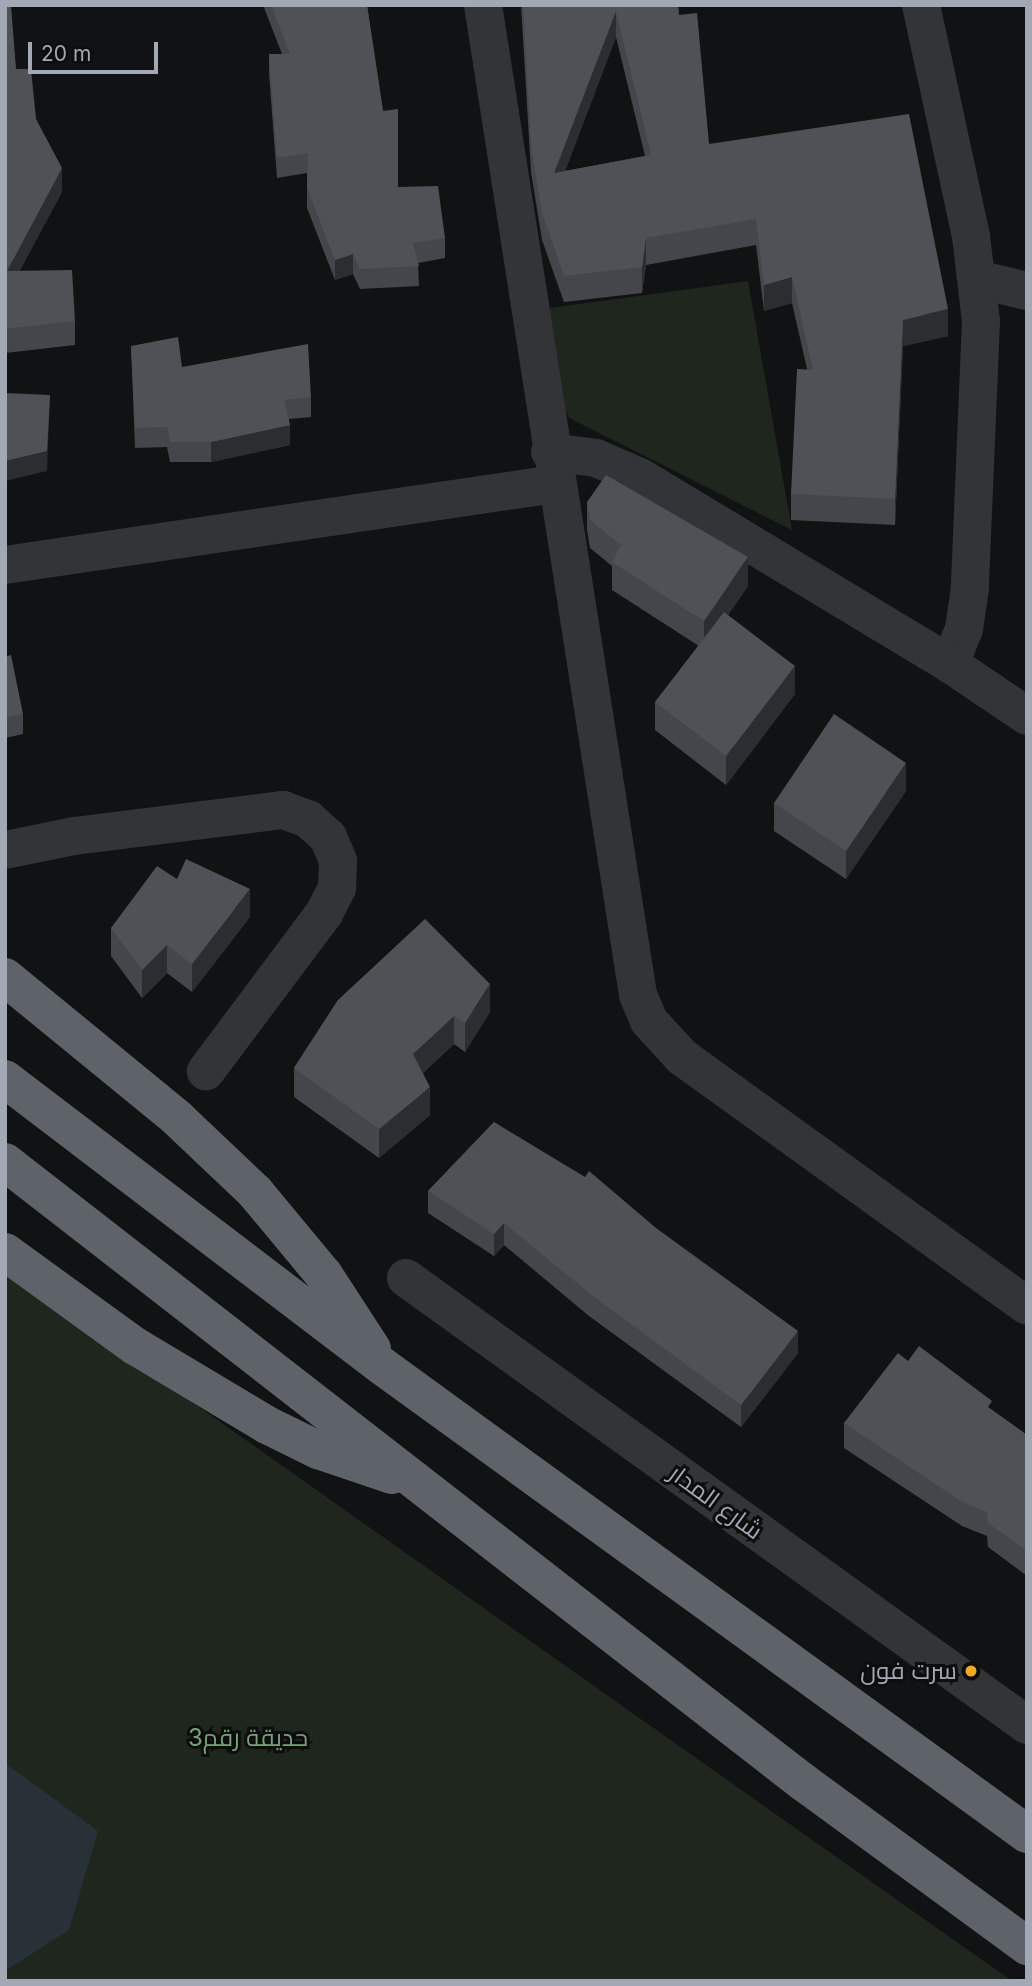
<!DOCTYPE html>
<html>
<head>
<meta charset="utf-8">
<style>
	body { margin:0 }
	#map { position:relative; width:1032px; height:1986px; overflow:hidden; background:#111213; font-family:Inter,Cairo,sans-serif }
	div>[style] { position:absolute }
	.green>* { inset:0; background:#1e261e }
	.water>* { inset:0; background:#283137 }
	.minor>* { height:38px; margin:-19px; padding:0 19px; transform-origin:19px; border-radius:19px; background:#323438 }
	.highway>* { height:38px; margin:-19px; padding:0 19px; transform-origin:19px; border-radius:19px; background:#5e6269 }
	.wall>* { inset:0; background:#44464b }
	.shaded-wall>* { inset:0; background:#2b2d30 }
	.building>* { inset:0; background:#4e5156 }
	.dots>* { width:19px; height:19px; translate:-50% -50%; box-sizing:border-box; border:4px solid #0d0d0e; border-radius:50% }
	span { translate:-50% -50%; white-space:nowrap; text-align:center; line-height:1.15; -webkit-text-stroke:6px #0d0d0e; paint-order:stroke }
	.street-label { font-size:24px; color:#a2a9b4 }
	.poi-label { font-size:24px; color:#a2a9b4 }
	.right { translate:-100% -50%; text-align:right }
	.park-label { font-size:24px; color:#79a079 }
	.frame { position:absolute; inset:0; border:7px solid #a2a9b4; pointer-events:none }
	.scale { position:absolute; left:28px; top:42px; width:130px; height:32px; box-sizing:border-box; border:4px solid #a2a9b4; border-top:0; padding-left:9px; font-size:21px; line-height:24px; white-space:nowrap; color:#a2a9b4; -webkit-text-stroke:5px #0d0d0e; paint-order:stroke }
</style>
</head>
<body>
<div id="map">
	<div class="green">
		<div style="clip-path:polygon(748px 281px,792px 530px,569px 418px,552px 378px,541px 324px,550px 308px)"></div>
		<div style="clip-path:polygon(5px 1270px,1012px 1981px,5px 1981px)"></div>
	</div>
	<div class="water">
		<div style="clip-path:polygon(5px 1763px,98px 1831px,69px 1930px,5px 1971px)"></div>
	</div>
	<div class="minor">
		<div style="left:483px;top:5px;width:1002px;rotate:81.1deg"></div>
		<div style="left:638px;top:995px;width:28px;rotate:67deg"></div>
		<div style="left:649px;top:1021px;width:49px;rotate:47.5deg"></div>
		<div style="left:682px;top:1057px;width:425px;rotate:35.8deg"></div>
		<div style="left:921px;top:5px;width:236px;rotate:77.8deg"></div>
		<div style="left:971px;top:236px;width:86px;rotate:83.3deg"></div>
		<div style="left:981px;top:321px;width:267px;rotate:92.4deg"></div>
		<div style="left:970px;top:588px;width:41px;rotate:98.3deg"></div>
		<div style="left:964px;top:629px;width:38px;rotate:112deg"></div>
		<div style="left:977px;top:279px;width:51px;rotate:13.5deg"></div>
		<div style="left:550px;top:452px;width:46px;rotate:7.4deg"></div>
		<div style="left:596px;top:458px;width:48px;rotate:23.4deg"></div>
		<div style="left:640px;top:477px;width:362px;rotate:31.1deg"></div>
		<div style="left:950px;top:664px;width:93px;rotate:34deg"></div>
		<div style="left:5px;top:565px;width:556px;rotate:-8.38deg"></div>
		<div style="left:5px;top:850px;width:70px;rotate:-11.5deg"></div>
		<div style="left:74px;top:836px;width:211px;rotate:-7.1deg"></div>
		<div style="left:283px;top:810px;width:27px;rotate:20deg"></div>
		<div style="left:308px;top:819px;width:27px;rotate:42deg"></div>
		<div style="left:328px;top:837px;width:26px;rotate:67deg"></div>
		<div style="left:338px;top:861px;width:27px;rotate:92deg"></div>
		<div style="left:337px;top:888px;width:27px;rotate:117deg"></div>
		<div style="left:325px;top:912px;width:199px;rotate:126.8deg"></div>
		<div style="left:406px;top:1278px;width:765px;rotate:35.75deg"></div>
	</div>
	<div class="highway">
		<div style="left:5px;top:977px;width:222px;rotate:39.3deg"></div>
		<div style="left:177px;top:1118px;width:108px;rotate:43.5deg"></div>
		<div style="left:255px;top:1192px;width:108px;rotate:50.3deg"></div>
		<div style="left:324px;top:1275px;width:88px;rotate:57deg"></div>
		<div style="left:5px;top:1079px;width:474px;rotate:37.3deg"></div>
		<div style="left:382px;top:1366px;width:797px;rotate:35.96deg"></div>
		<div style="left:5px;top:1162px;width:1011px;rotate:37.85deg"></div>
		<div style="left:803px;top:1782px;width:278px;rotate:36.2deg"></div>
		<div style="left:5px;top:1252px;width:160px;rotate:35.9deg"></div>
		<div style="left:135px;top:1346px;width:154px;rotate:30.9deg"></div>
		<div style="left:267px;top:1425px;width:57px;rotate:26.1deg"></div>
		<div style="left:318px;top:1450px;width:78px;rotate:18.7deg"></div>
	</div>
	<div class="wall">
		<div style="clip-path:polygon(5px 5px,16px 69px,36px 119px,62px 192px,19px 271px,75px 321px,75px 345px,5px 353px)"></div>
		<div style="clip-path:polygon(263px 5px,367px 5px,383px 111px,398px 187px,445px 238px,445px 258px,418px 263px,419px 286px,360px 289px,353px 274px,335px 280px,307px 208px,307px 173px,277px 178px,269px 74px,269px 54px,282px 54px)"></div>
		<div style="clip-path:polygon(evenodd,521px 5px,678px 5px,679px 15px,709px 144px,948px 336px,903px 346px,895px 525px,791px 520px,791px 494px,807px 369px,792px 303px,764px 311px,756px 245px,646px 265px,642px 293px,564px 302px,542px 240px,531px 172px,521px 5px,616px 37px,645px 156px,565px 171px,616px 37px)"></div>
		<div style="clip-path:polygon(131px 346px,182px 367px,311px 397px,311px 417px,289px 419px,290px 445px,211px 462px,170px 462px,167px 447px,135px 448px)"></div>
		<div style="clip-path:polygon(587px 502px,748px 586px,728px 615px,795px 694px,726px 785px,655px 730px,655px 702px,699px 646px,612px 590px,612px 566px,590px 548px,587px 530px)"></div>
		<div style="clip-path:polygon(5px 657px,23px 714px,23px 734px,5px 738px)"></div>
		<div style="clip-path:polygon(906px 791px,846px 879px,774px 831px,774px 803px)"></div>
		<div style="clip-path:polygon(177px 879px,250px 917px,192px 992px,167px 973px,142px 998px,111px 956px,111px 928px)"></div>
		<div style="clip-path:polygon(338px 1000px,490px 1012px,465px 1052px,454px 1044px,423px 1073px,430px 1115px,379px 1158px,294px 1097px,294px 1068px)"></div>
		<div style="clip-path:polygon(494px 1122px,798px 1353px,741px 1427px,589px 1316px,504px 1245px,494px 1256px,428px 1213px,428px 1191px)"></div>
		<div style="clip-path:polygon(908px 1361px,992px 1410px,1027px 1435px,1027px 1576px,988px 1547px,987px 1536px,962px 1526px,844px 1448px,844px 1423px)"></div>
	</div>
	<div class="shaded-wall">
		<div style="clip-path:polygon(616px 11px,616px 37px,554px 200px,554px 173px)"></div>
		<div style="clip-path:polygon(62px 168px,62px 192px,7px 295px,7px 271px)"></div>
		<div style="clip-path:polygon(646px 238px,646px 265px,642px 293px,642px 267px)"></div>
		<div style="clip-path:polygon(353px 254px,353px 274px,335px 280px,335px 260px)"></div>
		<div style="clip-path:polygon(792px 277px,792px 303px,764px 311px,764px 285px)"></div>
		<div style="clip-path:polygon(948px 309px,948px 336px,903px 346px,895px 525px,895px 499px,903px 320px)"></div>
		<div style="clip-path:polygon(50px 395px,47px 471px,5px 481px,5px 461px)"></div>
		<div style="clip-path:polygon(290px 425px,290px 445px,211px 462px,211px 442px)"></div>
		<div style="clip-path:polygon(748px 557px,748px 586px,704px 649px,704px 621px)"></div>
		<div style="clip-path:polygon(795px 666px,795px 694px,726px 785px,726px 756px)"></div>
		<div style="clip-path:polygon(906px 763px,906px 791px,846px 879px,846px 851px)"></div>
		<div style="clip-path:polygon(250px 889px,250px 917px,192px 992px,192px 964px)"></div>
		<div style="clip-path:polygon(167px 945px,167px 973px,142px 998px,142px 970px)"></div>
		<div style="clip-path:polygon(490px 984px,490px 1012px,465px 1052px,465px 1023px)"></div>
		<div style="clip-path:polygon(454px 1016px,454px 1044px,413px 1082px,413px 1054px)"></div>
		<div style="clip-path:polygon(430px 1087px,430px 1115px,379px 1158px,379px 1129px)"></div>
		<div style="clip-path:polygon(504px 1223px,504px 1245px,494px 1256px,494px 1234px)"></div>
		<div style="clip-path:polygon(798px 1331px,798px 1353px,741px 1427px,741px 1405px)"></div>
	</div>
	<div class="building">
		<div style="clip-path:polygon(5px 5px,11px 5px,16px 69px,31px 69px,36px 119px,62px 168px,7px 271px,72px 270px,75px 321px,5px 329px)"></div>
		<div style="clip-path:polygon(271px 5px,367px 5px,383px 111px,398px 109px,398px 187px,438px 186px,445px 238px,413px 243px,419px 266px,360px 269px,353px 254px,335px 260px,307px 188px,308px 153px,277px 158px,269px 54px,290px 54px)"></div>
		<div style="clip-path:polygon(evenodd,523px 5px,678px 5px,679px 15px,697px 13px,709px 144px,909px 114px,948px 309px,903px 320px,895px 499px,791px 494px,797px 369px,813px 370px,792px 277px,764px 285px,756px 219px,646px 238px,642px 267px,564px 276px,542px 213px,531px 146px,523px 5px,616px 11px,651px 155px,554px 173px,616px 11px)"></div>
		<div style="clip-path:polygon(178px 337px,182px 367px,308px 344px,311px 397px,284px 400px,290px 425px,211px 442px,170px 442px,167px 427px,135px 428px,131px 346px)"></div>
		<div style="clip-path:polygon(5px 393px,50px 395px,47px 451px,5px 461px)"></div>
		<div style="clip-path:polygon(606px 475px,748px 557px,704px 621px,612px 562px,621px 545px,590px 520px,587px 502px)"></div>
		<div style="clip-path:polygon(724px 612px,795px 666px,726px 756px,655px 702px)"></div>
		<div style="clip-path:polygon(11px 655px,23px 714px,5px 718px,5px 657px)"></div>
		<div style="clip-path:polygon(834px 714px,906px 763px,846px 851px,774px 803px)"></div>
		<div style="clip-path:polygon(186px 859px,250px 889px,192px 964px,167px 945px,142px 970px,111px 928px,157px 866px,177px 879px)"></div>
		<div style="clip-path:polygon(425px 919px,490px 984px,465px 1023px,454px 1016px,413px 1054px,430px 1087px,379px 1129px,294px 1068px,338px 1000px)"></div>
		<div style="clip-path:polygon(494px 1122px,585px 1177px,589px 1171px,656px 1228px,798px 1331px,741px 1405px,589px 1293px,504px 1223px,494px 1234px,428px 1191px)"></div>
		<div style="clip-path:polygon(919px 1346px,992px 1401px,988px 1407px,1027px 1435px,1027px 1551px,988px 1523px,987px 1512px,962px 1502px,844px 1423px,898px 1353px,908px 1361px)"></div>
	</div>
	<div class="dots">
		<div style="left:971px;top:1671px;background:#f6a626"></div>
	</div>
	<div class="street-label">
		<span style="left:716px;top:1502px;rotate:36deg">شارع المدار</span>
	</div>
	<div class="poi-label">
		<span class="right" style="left:957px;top:1671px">سرت فون</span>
	</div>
	<div class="park-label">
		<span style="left:248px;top:1738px">حديقة رقم3</span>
	</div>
	<div class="frame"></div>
	<div class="scale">20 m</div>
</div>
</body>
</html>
